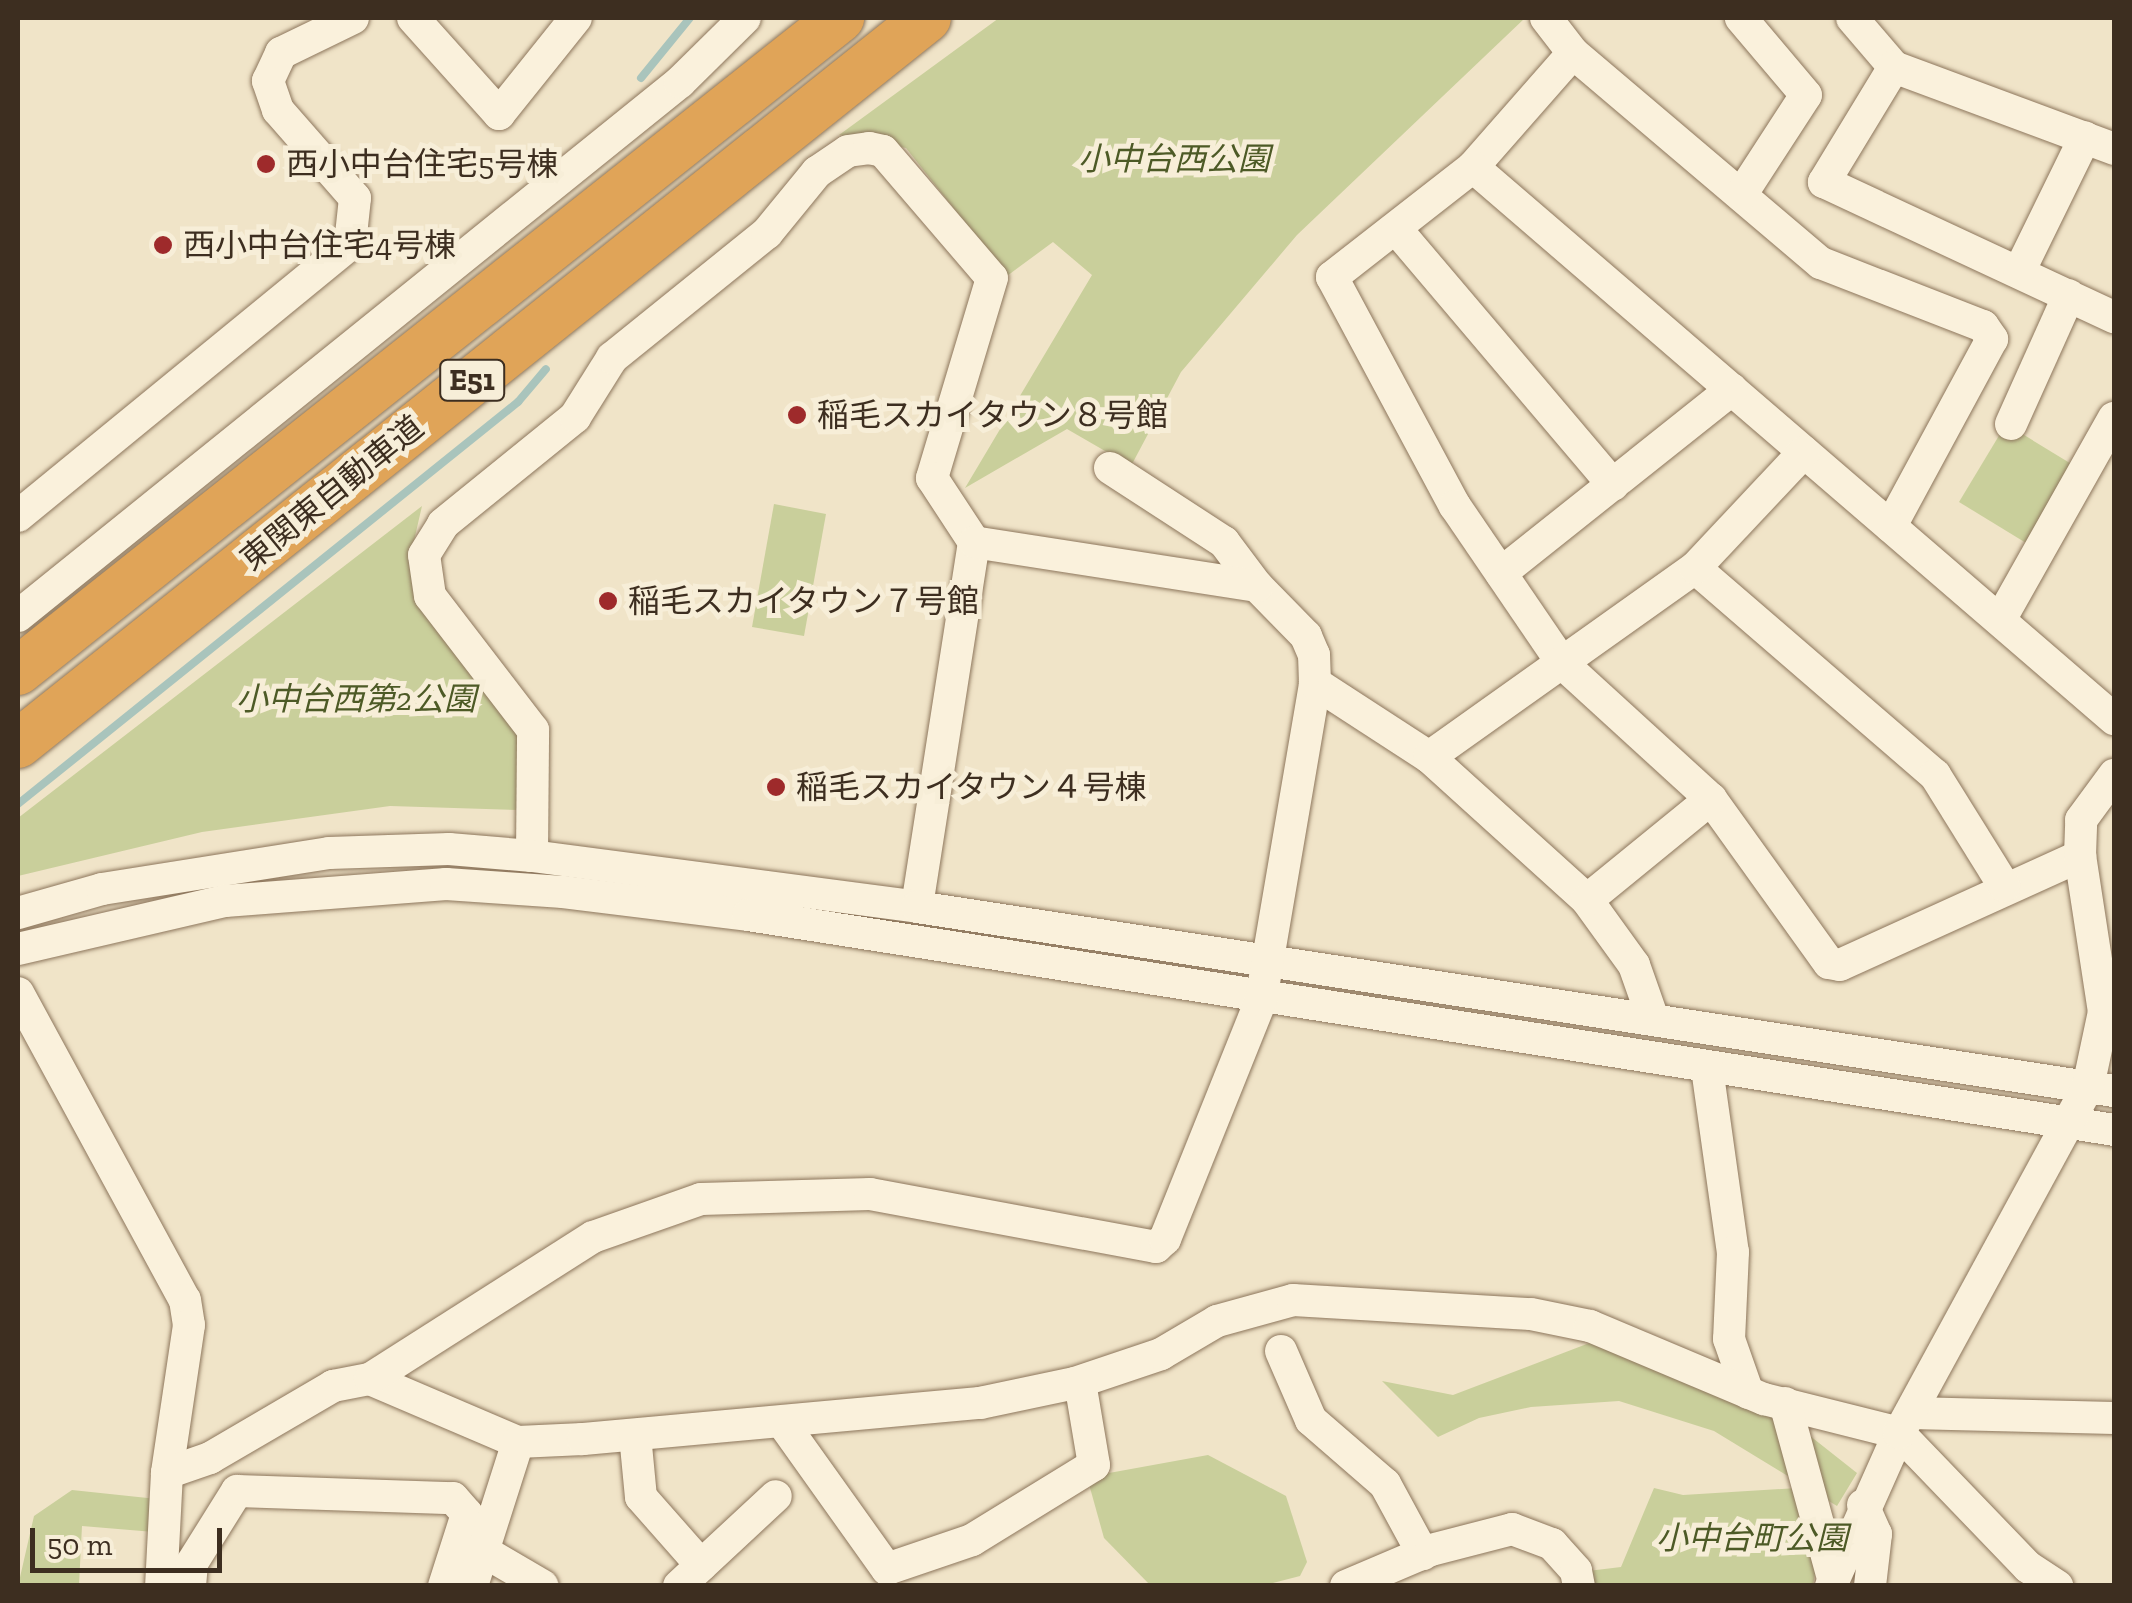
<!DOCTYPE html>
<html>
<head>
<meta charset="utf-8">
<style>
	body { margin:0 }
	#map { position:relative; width:2132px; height:1603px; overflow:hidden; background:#f0e4c8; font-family:"Zilla Slab","Noto Sans JP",serif }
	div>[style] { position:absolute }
	.green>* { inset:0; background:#c9cf9b }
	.stream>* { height:8px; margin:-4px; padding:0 4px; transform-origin:4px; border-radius:4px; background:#a9c4bc }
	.roads { filter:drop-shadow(0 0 2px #8d765c) drop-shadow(0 0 2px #8d765c) }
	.minor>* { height:32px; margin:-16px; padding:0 16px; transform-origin:16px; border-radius:16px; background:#faf1dc }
	.highway>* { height:48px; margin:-24px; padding:0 24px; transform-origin:24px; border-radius:24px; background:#e0a458 }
	.dots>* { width:28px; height:28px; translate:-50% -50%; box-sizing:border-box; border:5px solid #f7eed8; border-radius:50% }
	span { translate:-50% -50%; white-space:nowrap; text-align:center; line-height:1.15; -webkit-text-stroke:10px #f7eed8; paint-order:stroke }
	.shield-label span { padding:2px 8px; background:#f7eed8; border:2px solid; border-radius:8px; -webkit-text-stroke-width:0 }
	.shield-label { font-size:30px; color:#3d2e20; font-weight:700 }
	.park-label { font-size:32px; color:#4d5a26; font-style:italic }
	.poi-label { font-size:32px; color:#3d2e20 }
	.left { translate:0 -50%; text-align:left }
	.street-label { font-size:32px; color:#3d2e20 }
	.frame { position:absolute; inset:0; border:20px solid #3d2e20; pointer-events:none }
	.scale { position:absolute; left:30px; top:1528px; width:192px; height:45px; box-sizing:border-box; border:5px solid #3d2e20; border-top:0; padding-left:12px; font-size:30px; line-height:35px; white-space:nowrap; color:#3d2e20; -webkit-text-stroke:8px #f7eed8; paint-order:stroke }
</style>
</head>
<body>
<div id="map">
	<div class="green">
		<div style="clip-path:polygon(999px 18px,1525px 18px,1297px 235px,1181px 372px,1131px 466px,1067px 429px,965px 488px,1092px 275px,1053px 242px,1007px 276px,906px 148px,839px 135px)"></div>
		<div style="clip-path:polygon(2006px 424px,2078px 468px,2031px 546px,1959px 502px)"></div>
		<div style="clip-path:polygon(774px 504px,826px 514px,804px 636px,752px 627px)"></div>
		<div style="clip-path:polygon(422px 506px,410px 558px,522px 738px,518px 810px,390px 806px,202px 832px,18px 876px,18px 818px)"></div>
		<div style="clip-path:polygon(1592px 1342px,1781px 1413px,1857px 1473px,1837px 1506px,1714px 1431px,1619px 1401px,1531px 1407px,1479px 1418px,1438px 1437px,1382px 1381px,1453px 1395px)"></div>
		<div style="clip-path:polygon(1208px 1455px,1286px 1496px,1307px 1562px,1300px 1576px,1265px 1585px,1150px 1585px,1104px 1538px,1087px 1477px)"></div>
		<div style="clip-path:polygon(1654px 1488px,1683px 1495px,1797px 1488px,1818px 1557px,1813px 1585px,1589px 1585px,1588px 1571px,1621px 1567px)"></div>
		<div style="clip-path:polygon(72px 1490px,157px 1499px,154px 1532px,82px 1526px,79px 1585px,18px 1586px,34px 1516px)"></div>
	</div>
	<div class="stream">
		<div style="left:641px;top:78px;width:77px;rotate:-50.8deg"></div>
		<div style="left:18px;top:804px;width:642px;rotate:-38.8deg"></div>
		<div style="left:518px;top:402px;width:43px;rotate:-49.7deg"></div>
	</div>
	<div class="roads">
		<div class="minor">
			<div style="left:413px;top:18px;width:129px;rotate:48.1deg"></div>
			<div style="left:499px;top:114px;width:123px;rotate:-51.3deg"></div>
			<div style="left:1546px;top:18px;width:44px;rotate:52.4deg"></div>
			<div style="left:1573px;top:53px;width:152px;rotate:131.3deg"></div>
			<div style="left:1473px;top:167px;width:179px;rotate:142deg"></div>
			<div style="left:1332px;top:277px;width:260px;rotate:61.8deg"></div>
			<div style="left:1455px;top:506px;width:190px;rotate:55.7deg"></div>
			<div style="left:1562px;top:663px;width:202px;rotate:42.4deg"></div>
			<div style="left:1711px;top:799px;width:202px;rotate:54.3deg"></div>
			<div style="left:1829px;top:963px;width:11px;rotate:10deg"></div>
			<div style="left:1840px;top:965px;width:264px;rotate:-24.4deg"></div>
			<div style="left:1852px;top:18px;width:65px;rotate:49.4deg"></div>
			<div style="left:1894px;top:67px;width:235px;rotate:20.4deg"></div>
			<div style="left:1573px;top:53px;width:325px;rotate:40.3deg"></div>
			<div style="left:1821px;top:263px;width:174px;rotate:21.3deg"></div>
			<div style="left:1983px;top:326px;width:16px;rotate:55deg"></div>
			<div style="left:1992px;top:339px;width:213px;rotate:118.4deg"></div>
			<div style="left:1894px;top:67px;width:135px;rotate:121.3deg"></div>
			<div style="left:1824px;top:182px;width:320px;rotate:25deg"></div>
			<div style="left:1473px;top:167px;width:846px;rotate:40.73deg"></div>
			<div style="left:1741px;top:195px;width:119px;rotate:-57deg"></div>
			<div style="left:1806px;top:95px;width:101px;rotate:-130.2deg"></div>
			<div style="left:1397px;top:230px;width:334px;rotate:49.7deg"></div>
			<div style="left:2019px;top:272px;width:150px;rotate:-63.9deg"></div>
			<div style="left:2011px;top:424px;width:141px;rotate:-65.8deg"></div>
			<div style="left:1110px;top:468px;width:136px;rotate:33deg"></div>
			<div style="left:1224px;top:542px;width:55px;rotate:53.1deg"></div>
			<div style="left:18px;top:516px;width:429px;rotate:-39.3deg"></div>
			<div style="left:350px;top:244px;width:46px;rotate:-83.8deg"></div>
			<div style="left:355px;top:198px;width:117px;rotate:-131.2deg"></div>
			<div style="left:278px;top:110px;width:31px;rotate:-109deg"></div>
			<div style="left:268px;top:81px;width:31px;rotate:-65deg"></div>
			<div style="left:281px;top:53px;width:80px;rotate:-25.9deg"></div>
			<div style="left:1695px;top:568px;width:317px;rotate:40.8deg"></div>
			<div style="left:1935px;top:775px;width:131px;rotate:58.1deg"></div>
			<div style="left:1501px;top:573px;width:295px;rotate:-38.5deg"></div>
			<div style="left:18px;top:616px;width:851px;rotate:-38.89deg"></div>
			<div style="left:680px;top:82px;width:91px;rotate:-44.6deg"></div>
			<div style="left:2000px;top:620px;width:232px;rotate:-60.6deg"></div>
			<div style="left:1315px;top:683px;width:136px;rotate:33deg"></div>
			<div style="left:1429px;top:757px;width:213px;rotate:42.1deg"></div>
			<div style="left:1587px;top:900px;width:80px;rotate:54.1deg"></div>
			<div style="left:1634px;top:965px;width:57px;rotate:70.6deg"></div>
			<div style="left:1429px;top:757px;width:326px;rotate:-35.4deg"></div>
			<div style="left:1695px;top:568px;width:159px;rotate:-46.8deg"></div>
			<div style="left:532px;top:856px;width:126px;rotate:-89.5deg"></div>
			<div style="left:533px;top:730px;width:169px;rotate:-127.5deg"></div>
			<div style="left:430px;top:596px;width:41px;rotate:-98.3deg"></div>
			<div style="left:424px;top:555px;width:36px;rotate:-58deg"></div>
			<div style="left:443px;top:524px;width:170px;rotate:-39deg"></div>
			<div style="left:575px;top:417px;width:70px;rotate:-57.9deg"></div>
			<div style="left:612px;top:358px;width:199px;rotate:-38.9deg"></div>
			<div style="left:767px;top:233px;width:79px;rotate:-50.7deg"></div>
			<div style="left:817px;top:172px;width:37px;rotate:-34deg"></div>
			<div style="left:848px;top:151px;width:21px;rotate:-8deg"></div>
			<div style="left:869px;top:148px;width:14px;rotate:12deg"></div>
			<div style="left:883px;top:151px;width:167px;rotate:49.4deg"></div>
			<div style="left:992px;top:278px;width:209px;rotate:106.7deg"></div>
			<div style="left:932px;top:478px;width:77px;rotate:56.7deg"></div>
			<div style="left:974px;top:542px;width:369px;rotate:98.9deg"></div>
			<div style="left:1587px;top:900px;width:160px;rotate:-39.2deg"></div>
			<div style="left:18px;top:913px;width:87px;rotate:-15.9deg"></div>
			<div style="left:102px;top:889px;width:230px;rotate:-9deg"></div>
			<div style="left:329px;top:853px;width:120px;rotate:-1.9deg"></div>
			<div style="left:449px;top:849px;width:83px;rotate:4.8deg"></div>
			<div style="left:532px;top:856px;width:388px;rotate:7.5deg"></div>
			<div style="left:917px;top:907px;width:1211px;rotate:8.74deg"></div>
			<div style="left:18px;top:949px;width:212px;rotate:-13.1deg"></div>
			<div style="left:225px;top:901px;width:222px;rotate:-4.4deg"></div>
			<div style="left:446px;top:884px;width:117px;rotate:3.9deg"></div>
			<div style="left:563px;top:892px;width:186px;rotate:7.1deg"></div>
			<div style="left:748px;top:915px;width:1383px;rotate:8.94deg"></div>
			<div style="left:18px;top:993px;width:349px;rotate:61.5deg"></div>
			<div style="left:185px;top:1300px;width:25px;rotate:81deg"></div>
			<div style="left:189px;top:1325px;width:150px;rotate:98.5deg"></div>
			<div style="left:167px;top:1473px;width:113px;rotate:93deg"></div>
			<div style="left:1707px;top:1068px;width:186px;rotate:82deg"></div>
			<div style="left:1733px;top:1252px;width:87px;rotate:92.6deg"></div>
			<div style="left:1729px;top:1339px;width:57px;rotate:70.6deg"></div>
			<div style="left:1281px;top:1351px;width:75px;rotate:66.5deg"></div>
			<div style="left:1311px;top:1420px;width:98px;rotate:40.9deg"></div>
			<div style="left:1385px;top:1484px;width:80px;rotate:61.5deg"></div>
			<div style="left:370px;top:1379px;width:161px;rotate:23.1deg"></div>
			<div style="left:518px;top:1442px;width:65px;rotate:-2.6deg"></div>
			<div style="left:583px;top:1439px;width:399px;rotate:-5.2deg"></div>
			<div style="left:980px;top:1403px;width:97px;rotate:-11.9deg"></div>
			<div style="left:1075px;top:1383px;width:91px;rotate:-18.6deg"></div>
			<div style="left:1161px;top:1354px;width:65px;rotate:-30.5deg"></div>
			<div style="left:1217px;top:1321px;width:79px;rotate:-15.4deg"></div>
			<div style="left:1293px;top:1300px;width:238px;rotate:3.4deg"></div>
			<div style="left:1531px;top:1314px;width:60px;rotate:11.5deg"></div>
			<div style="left:1590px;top:1326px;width:189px;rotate:22.8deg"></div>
			<div style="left:1764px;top:1399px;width:139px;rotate:14.1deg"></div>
			<div style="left:1899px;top:1433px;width:186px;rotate:46.1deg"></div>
			<div style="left:2028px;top:1567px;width:35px;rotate:33deg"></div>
			<div style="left:1785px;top:1403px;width:181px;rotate:74.7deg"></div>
			<div style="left:1911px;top:1413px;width:203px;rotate:1.4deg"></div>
			<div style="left:782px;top:1422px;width:181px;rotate:54.5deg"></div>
			<div style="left:887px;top:1569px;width:90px;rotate:-18.8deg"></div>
			<div style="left:972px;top:1540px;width:143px;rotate:-31.6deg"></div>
			<div style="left:1094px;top:1465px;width:84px;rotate:-99.6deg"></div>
			<div style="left:635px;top:1435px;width:62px;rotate:84.5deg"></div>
			<div style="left:641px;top:1497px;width:91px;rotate:48.6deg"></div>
			<div style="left:167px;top:1473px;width:46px;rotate:-19.2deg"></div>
			<div style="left:210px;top:1458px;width:143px;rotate:-30.3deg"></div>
			<div style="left:333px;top:1386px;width:38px;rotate:-11deg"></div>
			<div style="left:370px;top:1379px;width:264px;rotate:-32.5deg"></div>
			<div style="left:593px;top:1237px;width:114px;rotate:-19.4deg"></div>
			<div style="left:701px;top:1199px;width:169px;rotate:-1.7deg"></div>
			<div style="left:870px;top:1194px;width:291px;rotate:10.5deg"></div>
			<div style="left:1156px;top:1247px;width:12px;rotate:-42deg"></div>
			<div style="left:1165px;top:1239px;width:258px;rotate:-68.1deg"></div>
			<div style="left:1261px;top:1000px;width:322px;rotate:-80.3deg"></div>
			<div style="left:1315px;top:683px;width:28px;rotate:-92deg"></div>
			<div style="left:1314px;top:655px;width:21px;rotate:-113deg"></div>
			<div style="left:1306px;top:636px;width:70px;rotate:-134.4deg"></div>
			<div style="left:1257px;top:586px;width:286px;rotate:-171.2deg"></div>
			<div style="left:1863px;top:1505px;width:32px;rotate:66deg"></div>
			<div style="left:1876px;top:1534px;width:52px;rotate:96.6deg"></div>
			<div style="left:483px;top:1551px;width:69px;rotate:30.3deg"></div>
			<div style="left:190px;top:1586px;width:23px;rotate:-85deg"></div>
			<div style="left:192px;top:1563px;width:85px;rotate:-58deg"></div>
			<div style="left:237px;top:1491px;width:216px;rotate:1.9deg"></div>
			<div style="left:453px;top:1498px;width:21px;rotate:49deg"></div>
			<div style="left:467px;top:1514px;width:76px;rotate:107.7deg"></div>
			<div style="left:472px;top:1586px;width:151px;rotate:-72.3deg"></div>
			<div style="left:679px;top:1586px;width:132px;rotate:-42.9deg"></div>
			<div style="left:1346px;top:1586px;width:92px;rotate:-23deg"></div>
			<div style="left:1431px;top:1550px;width:84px;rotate:-14.5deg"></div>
			<div style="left:1512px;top:1529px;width:43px;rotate:20.6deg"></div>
			<div style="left:1552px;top:1544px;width:36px;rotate:48deg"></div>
			<div style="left:1576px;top:1571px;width:15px;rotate:79deg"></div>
			<div style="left:1831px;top:1586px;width:167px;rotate:-66deg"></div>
			<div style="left:1899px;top:1433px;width:394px;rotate:-61.4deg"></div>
			<div style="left:2088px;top:1087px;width:77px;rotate:-78deg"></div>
			<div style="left:2104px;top:1012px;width:158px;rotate:-98.7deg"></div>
			<div style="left:2080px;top:856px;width:36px;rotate:-88deg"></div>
			<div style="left:2081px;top:820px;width:56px;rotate:-53.7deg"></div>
		</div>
		<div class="highway">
			<div style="left:18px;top:671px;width:1050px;rotate:-38.46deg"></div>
			<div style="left:18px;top:744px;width:1163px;rotate:-38.61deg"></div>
		</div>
	</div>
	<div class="dots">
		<div style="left:266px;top:164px;background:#9e2a2b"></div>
		<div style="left:163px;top:245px;background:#9e2a2b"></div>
		<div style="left:797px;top:415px;background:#9e2a2b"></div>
		<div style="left:608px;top:601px;background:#9e2a2b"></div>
		<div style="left:776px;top:787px;background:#9e2a2b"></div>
	</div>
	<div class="shield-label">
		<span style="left:472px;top:380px">E51</span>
	</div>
	<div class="park-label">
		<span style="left:1174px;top:159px">小中台西公園</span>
		<span style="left:356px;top:699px">小中台西第2公園</span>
		<span style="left:1752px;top:1538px">小中台町公園</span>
	</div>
	<div class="poi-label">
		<span class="left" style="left:286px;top:164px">西小中台住宅5号棟</span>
		<span class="left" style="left:183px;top:245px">西小中台住宅4号棟</span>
		<span class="left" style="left:817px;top:415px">稲毛スカイタウン８号館</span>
		<span class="left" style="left:628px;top:601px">稲毛スカイタウン７号館</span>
		<span class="left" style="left:796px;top:787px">稲毛スカイタウン４号棟</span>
	</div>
	<div class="street-label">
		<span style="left:332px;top:493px;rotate:-39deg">東関東自動車道</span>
	</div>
	<div class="frame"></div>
	<div class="scale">50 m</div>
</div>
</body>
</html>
